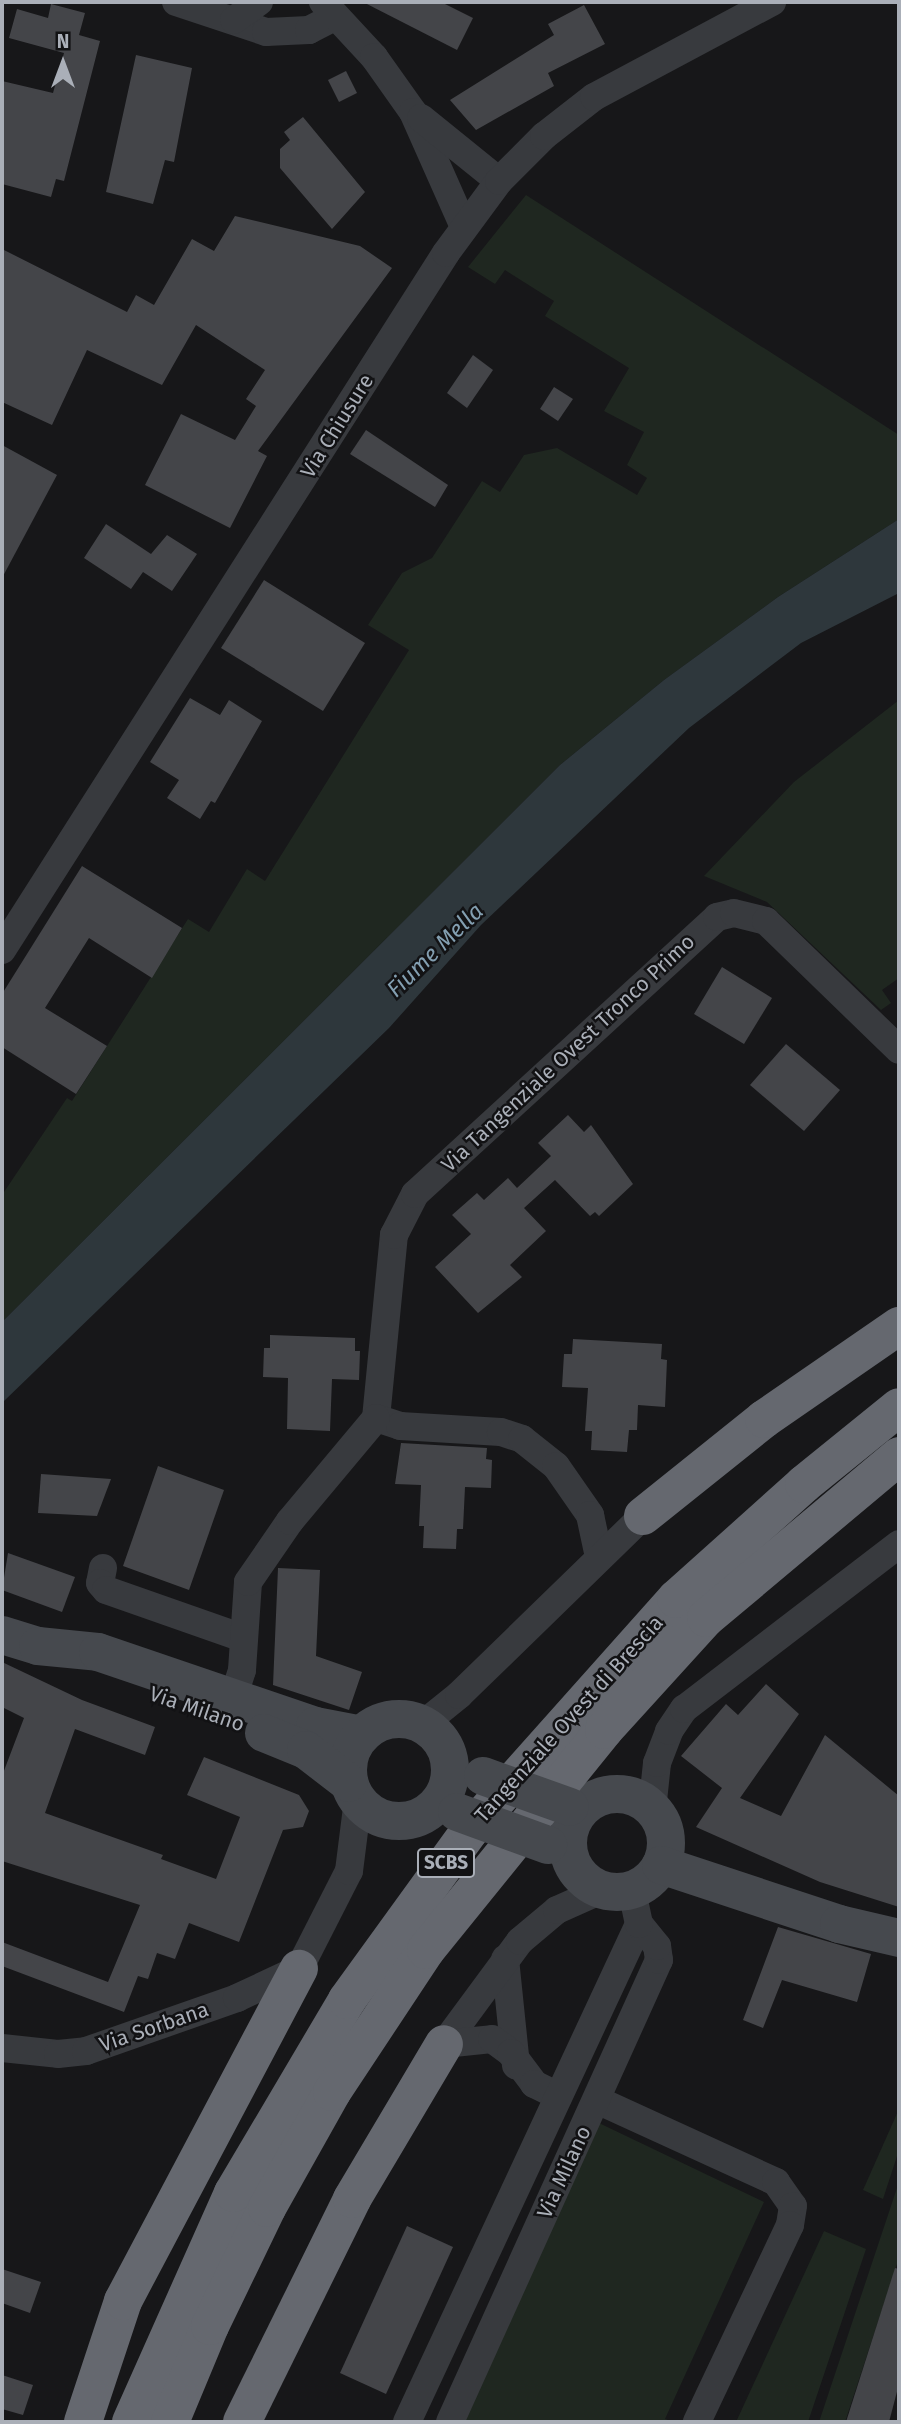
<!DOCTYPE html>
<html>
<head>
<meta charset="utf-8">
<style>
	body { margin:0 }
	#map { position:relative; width:901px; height:2424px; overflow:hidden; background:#171719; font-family:"Fira Sans",sans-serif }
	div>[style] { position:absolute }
	.green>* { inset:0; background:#1f2720 }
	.water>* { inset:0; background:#2e373c }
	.building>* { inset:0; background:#444549 }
	.street>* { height:28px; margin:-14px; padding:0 14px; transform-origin:14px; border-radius:14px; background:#383a3e }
	.secondary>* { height:38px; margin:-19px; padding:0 19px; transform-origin:19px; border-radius:19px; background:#46494e }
	.secondary>.ring { margin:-19px; padding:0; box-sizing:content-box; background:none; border:38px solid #46494e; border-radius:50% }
	.highway>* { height:38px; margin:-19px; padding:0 19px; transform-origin:19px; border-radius:19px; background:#65686f }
	.secondary-bridge>* { height:38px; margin:-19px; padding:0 19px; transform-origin:19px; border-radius:19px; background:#46494e }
	span { translate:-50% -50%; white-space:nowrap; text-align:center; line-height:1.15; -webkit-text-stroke:5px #121214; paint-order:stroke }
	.shield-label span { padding:2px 5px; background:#121214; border:2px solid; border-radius:5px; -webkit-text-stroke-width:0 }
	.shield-label { font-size:19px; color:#aaafb8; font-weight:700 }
	.street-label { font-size:21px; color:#aaafb8 }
	.water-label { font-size:23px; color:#839fb1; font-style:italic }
	.frame { position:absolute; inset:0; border:4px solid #aaafb8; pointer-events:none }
	.north { position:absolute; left:28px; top:28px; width:70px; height:70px; -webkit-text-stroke:5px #121214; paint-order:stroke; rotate:0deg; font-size:19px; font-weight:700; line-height:28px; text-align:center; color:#aaafb8 }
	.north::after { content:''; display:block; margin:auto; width:24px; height:32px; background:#aaafb8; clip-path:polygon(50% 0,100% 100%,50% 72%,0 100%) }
</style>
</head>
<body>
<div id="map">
	<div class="green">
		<div style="clip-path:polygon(526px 195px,899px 435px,899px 519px,778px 597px,664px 680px,560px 765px,2px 1322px,2px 1195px,67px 1098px,72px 1101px,188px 919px,209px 932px,247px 869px,265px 881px,409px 650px,368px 625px,402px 573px,432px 558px,482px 481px,500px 492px,524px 455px,557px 448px,637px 495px,647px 478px,627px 465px,644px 432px,604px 411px,629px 368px,545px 316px,554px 301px,505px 270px,495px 284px,468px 267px)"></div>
		<div style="clip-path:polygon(899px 700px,899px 978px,882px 990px,891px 1003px,881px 1010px,767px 902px,704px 876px,794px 782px)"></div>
		<div style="clip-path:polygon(899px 2109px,899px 2150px,883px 2199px,863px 2190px)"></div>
		<div style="clip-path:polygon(599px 2123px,764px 2202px,665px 2419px,673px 2422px,461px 2422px)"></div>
		<div style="clip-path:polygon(899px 2182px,899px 2258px,845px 2422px,819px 2422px)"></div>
		<div style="clip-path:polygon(824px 2231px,866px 2249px,808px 2422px,736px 2422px)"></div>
	</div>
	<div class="water">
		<div style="clip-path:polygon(899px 519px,899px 593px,801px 643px,689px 728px,481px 925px,389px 1028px,2px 1403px,2px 1322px,560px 765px,664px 680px,778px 597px)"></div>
	</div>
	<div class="building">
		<div style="clip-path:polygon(363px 2px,441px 2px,473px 18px,457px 50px)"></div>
		<div style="clip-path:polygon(51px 4px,85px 13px,79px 35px,100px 41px,64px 181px,56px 179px,51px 197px,2px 184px,2px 81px,53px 93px,64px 53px,9px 38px,17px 9px,48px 18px)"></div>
		<div style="clip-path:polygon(584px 5px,605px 44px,548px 73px,554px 86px,476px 130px,450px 100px,554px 35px,548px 24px)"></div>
		<div style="clip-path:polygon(136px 55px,192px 68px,174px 162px,165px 160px,153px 204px,106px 192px)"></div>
		<div style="clip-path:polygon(346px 71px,357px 93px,339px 102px,328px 80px)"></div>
		<div style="clip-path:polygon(303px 117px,365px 192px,332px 229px,280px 168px,280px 149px,290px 140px,284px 132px)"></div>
		<div style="clip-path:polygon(235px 216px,360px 246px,392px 268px,258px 451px,267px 456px,230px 528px,145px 485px,181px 414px,235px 440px,256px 406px,246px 399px,265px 370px,196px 325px,162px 385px,87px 350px,52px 425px,2px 402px,2px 249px,127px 312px,136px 295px,154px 305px,192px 239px,214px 251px)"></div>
		<div style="clip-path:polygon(473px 355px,493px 370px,467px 408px,447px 393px)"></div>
		<div style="clip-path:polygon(554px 387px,573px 399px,558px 421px,540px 409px)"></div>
		<div style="clip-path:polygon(366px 430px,448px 485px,435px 507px,350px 454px)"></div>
		<div style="clip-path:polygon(2px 445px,57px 475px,2px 578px)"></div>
		<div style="clip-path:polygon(106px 524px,151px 554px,167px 535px,197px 554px,172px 591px,143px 572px,131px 589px,84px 558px)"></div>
		<div style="clip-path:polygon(264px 580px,365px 643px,323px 711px,221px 648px)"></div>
		<div style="clip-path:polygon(190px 698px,220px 715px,229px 700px,262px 721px,215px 803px,211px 801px,200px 819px,167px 798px,179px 780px,150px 762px)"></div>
		<div style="clip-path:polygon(82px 866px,182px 928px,152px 978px,89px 938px,45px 1008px,107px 1046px,76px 1094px,2px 1047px,2px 994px)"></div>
		<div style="clip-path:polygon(722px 967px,772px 998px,744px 1044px,694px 1014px)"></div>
		<div style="clip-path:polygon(786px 1044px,840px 1090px,804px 1131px,750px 1085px)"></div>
		<div style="clip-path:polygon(568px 1115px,584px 1132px,591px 1125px,633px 1184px,599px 1216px,595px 1212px,590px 1216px,555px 1180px,524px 1208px,546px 1231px,510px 1265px,522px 1277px,478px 1313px,435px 1267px,471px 1234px,452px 1215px,477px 1193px,484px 1200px,508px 1178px,517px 1188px,551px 1156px,538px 1143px)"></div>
		<div style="clip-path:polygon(270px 1335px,355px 1338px,355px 1351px,360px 1351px,359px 1380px,332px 1379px,330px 1431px,287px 1429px,288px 1378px,263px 1377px,264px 1348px,270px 1348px)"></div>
		<div style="clip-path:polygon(573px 1339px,662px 1344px,661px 1359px,667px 1360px,665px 1407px,638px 1405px,637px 1430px,629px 1430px,627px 1452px,591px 1450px,592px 1431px,585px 1431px,588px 1388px,562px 1387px,564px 1354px,572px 1354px)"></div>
		<div style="clip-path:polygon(401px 1443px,487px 1448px,486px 1459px,492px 1460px,491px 1488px,465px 1487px,463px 1529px,457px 1529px,456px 1549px,423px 1548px,424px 1526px,419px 1526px,421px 1485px,395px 1484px)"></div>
		<div style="clip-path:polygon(158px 1466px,224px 1490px,189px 1590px,123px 1566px)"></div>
		<div style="clip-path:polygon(41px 1474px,111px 1479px,97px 1516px,38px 1513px)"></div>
		<div style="clip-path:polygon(8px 1553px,75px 1577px,62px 1612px,2px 1590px)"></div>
		<div style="clip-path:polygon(278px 1568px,320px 1570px,316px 1656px,362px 1672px,349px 1710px,273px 1685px)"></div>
		<div style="clip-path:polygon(2px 1662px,82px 1700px,155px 1727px,145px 1755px,75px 1729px,45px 1813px,163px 1855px,161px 1859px,216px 1879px,240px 1817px,187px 1795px,204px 1757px,299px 1795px,309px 1811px,303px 1827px,283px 1830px,239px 1942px,189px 1923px,175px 1959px,157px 1953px,148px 1979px,138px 1976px,124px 2012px,2px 1966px,2px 1942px,108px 1982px,140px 1905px,2px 1861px,2px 1776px,24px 1718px,2px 1707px)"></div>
		<div style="clip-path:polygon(766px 1684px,799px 1714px,740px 1798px,781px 1816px,825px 1735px,899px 1796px,899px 1907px,820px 1882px,696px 1827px,722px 1788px,681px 1756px,726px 1704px,738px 1715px)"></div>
		<div style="clip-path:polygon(778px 1927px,871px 1954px,857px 2002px,782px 1980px,763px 2028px,743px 2020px)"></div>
		<div style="clip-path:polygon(407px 2226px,453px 2247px,386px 2394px,340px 2373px)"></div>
		<div style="clip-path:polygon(895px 2268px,899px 2269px,899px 2384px,889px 2422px,846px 2422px)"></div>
		<div style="clip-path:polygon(2px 2269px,41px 2282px,30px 2313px,2px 2303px)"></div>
		<div style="clip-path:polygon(2px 2375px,33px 2385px,23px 2415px,2px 2409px)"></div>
	</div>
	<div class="street">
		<div style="left:176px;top:2px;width:95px;rotate:18.4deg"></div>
		<div style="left:266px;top:32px;width:43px;rotate:-2.7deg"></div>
		<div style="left:309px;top:30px;width:29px;rotate:-27deg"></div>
		<div style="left:323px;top:2px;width:75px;rotate:47.2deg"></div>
		<div style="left:374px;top:57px;width:67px;rotate:54.7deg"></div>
		<div style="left:413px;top:112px;width:126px;rotate:66.1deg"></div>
		<div style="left:234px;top:20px;width:31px;rotate:-36deg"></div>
		<div style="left:421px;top:118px;width:100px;rotate:38.9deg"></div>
		<div style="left:2px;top:950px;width:826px;rotate:-57.5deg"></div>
		<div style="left:446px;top:253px;width:89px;rotate:-53.6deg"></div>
		<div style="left:499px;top:181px;width:64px;rotate:-45deg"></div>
		<div style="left:544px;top:136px;width:63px;rotate:-38deg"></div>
		<div style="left:594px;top:97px;width:202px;rotate:-28.1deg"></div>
		<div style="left:376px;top:1418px;width:184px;rotate:-84.4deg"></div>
		<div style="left:394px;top:1235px;width:46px;rotate:-62.9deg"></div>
		<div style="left:415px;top:1194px;width:410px;rotate:-42.5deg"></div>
		<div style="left:717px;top:917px;width:17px;rotate:-13deg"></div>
		<div style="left:734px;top:913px;width:33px;rotate:14deg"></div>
		<div style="left:766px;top:921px;width:185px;rotate:44.1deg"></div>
		<div style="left:376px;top:1418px;width:25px;rotate:18deg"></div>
		<div style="left:400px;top:1426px;width:101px;rotate:3.4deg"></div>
		<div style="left:501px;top:1432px;width:22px;rotate:18deg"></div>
		<div style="left:522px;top:1439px;width:43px;rotate:38.5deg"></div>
		<div style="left:556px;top:1466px;width:60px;rotate:55.2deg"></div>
		<div style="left:590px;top:1515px;width:43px;rotate:77.9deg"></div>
		<div style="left:103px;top:1568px;width:15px;rotate:101deg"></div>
		<div style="left:100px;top:1583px;width:9px;rotate:49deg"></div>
		<div style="left:106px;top:1590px;width:145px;rotate:19.3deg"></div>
		<div style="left:234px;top:1695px;width:26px;rotate:-72deg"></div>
		<div style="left:242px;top:1670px;width:88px;rotate:-86.1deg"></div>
		<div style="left:248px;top:1582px;width:74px;rotate:-55.5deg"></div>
		<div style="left:290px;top:1521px;width:134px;rotate:-50.1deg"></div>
		<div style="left:422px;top:1725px;width:48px;rotate:-39deg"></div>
		<div style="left:459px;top:1695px;width:257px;rotate:-44.2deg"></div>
		<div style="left:652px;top:1810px;width:47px;rotate:-83.9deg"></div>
		<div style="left:657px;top:1763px;width:34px;rotate:-69deg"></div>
		<div style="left:669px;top:1731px;width:27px;rotate:-56deg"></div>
		<div style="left:684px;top:1709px;width:271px;rotate:-37.5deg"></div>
		<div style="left:505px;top:1959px;width:107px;rotate:84.1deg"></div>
		<div style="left:444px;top:2044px;width:128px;rotate:-53.6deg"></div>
		<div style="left:520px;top:1941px;width:48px;rotate:-40deg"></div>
		<div style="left:557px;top:1910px;width:49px;rotate:-24deg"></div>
		<div style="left:444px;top:2044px;width:48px;rotate:-5.9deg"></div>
		<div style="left:492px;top:2039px;width:24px;rotate:36deg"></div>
		<div style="left:511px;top:2053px;width:39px;rotate:53deg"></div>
		<div style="left:534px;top:2084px;width:25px;rotate:26deg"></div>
		<div style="left:2px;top:2048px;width:56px;rotate:6.1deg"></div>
		<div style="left:58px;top:2054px;width:28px;rotate:-6deg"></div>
		<div style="left:86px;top:2051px;width:160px;rotate:-19.3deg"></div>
		<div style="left:237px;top:1998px;width:68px;rotate:-25.1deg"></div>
		<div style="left:299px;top:1969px;width:110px;rotate:-63deg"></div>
		<div style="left:349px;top:1871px;width:72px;rotate:-82.8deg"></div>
		<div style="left:597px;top:2100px;width:197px;rotate:24.6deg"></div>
		<div style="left:776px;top:2182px;width:29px;rotate:55deg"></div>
		<div style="left:793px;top:2206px;width:19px;rotate:99deg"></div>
		<div style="left:790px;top:2225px;width:218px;rotate:115.3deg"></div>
		<div style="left:407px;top:2422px;width:549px;rotate:-65.02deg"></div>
		<div style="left:450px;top:2422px;width:507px;rotate:-65.66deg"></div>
		<div style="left:659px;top:1960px;width:14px;rotate:-98deg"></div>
		<div style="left:657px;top:1946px;width:28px;rotate:-129deg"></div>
		<div style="left:639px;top:1924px;width:35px;rotate:-102deg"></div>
	</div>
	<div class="secondary">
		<div style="left:2px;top:1635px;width:38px;rotate:17deg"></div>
		<div style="left:38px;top:1646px;width:60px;rotate:5.7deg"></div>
		<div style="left:98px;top:1652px;width:229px;rotate:18.8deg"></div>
		<div style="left:315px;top:1726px;width:48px;rotate:10.8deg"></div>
		<div class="ring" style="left:348px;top:1719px;width:64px;height:64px"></div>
		<div style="left:264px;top:1733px;width:45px;rotate:22deg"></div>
		<div style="left:306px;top:1750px;width:54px;rotate:37.5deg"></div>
		<div class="ring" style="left:568px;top:1794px;width:60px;height:60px"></div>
		<div style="left:661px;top:1865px;width:188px;rotate:18.3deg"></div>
		<div style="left:839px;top:1924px;width:62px;rotate:13.1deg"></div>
	</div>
	<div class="highway">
		<div style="left:643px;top:1516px;width:155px;rotate:-38.7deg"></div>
		<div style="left:764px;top:1419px;width:164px;rotate:-34.6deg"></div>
		<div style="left:83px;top:2422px;width:127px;rotate:-71.7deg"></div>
		<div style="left:123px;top:2301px;width:376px;rotate:-62.1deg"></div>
		<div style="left:131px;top:2422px;width:251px;rotate:-66deg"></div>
		<div style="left:233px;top:2193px;width:224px;rotate:-59.4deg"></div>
		<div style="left:347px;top:2000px;width:210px;rotate:-54.1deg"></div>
		<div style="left:470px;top:1830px;width:310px;rotate:-48.3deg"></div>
		<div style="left:676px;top:1599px;width:172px;rotate:-41.9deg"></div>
		<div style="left:804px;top:1484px;width:122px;rotate:-39deg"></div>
		<div style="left:170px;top:2422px;width:104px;rotate:-67.4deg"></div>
		<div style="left:210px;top:2326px;width:131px;rotate:-64.2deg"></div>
		<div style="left:267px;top:2208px;width:133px;rotate:-60.7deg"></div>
		<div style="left:332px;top:2092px;width:170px;rotate:-56.5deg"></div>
		<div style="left:426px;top:1950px;width:283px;rotate:-51deg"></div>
		<div style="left:604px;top:1730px;width:151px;rotate:-47.7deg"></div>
		<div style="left:706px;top:1618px;width:252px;rotate:-40deg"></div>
		<div style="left:242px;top:2422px;width:249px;rotate:-63.7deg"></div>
		<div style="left:352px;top:2199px;width:180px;rotate:-59.3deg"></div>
	</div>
	<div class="secondary-bridge">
		<div style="left:483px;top:1776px;width:92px;rotate:19.6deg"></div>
		<div style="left:457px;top:1812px;width:97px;rotate:19.9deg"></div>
	</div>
	<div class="shield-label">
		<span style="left:446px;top:1863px">SCBS</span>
	</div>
	<div class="street-label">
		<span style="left:337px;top:426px;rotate:-58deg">Via Chiusure</span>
		<span style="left:568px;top:1053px;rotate:-43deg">Via Tangenziale Ovest Tronco Primo</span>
		<span style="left:197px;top:1709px;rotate:19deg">Via Milano</span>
		<span style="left:569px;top:1719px;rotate:-48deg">Tangenziale Ovest di Brescia</span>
		<span style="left:154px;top:2027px;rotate:-19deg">Via Sorbana</span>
		<span style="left:564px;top:2172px;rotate:-65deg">Via Milano</span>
	</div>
	<div class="water-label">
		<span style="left:435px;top:950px;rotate:-44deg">Fiume Mella</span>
	</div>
	<div class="frame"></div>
	<div class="north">N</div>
</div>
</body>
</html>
